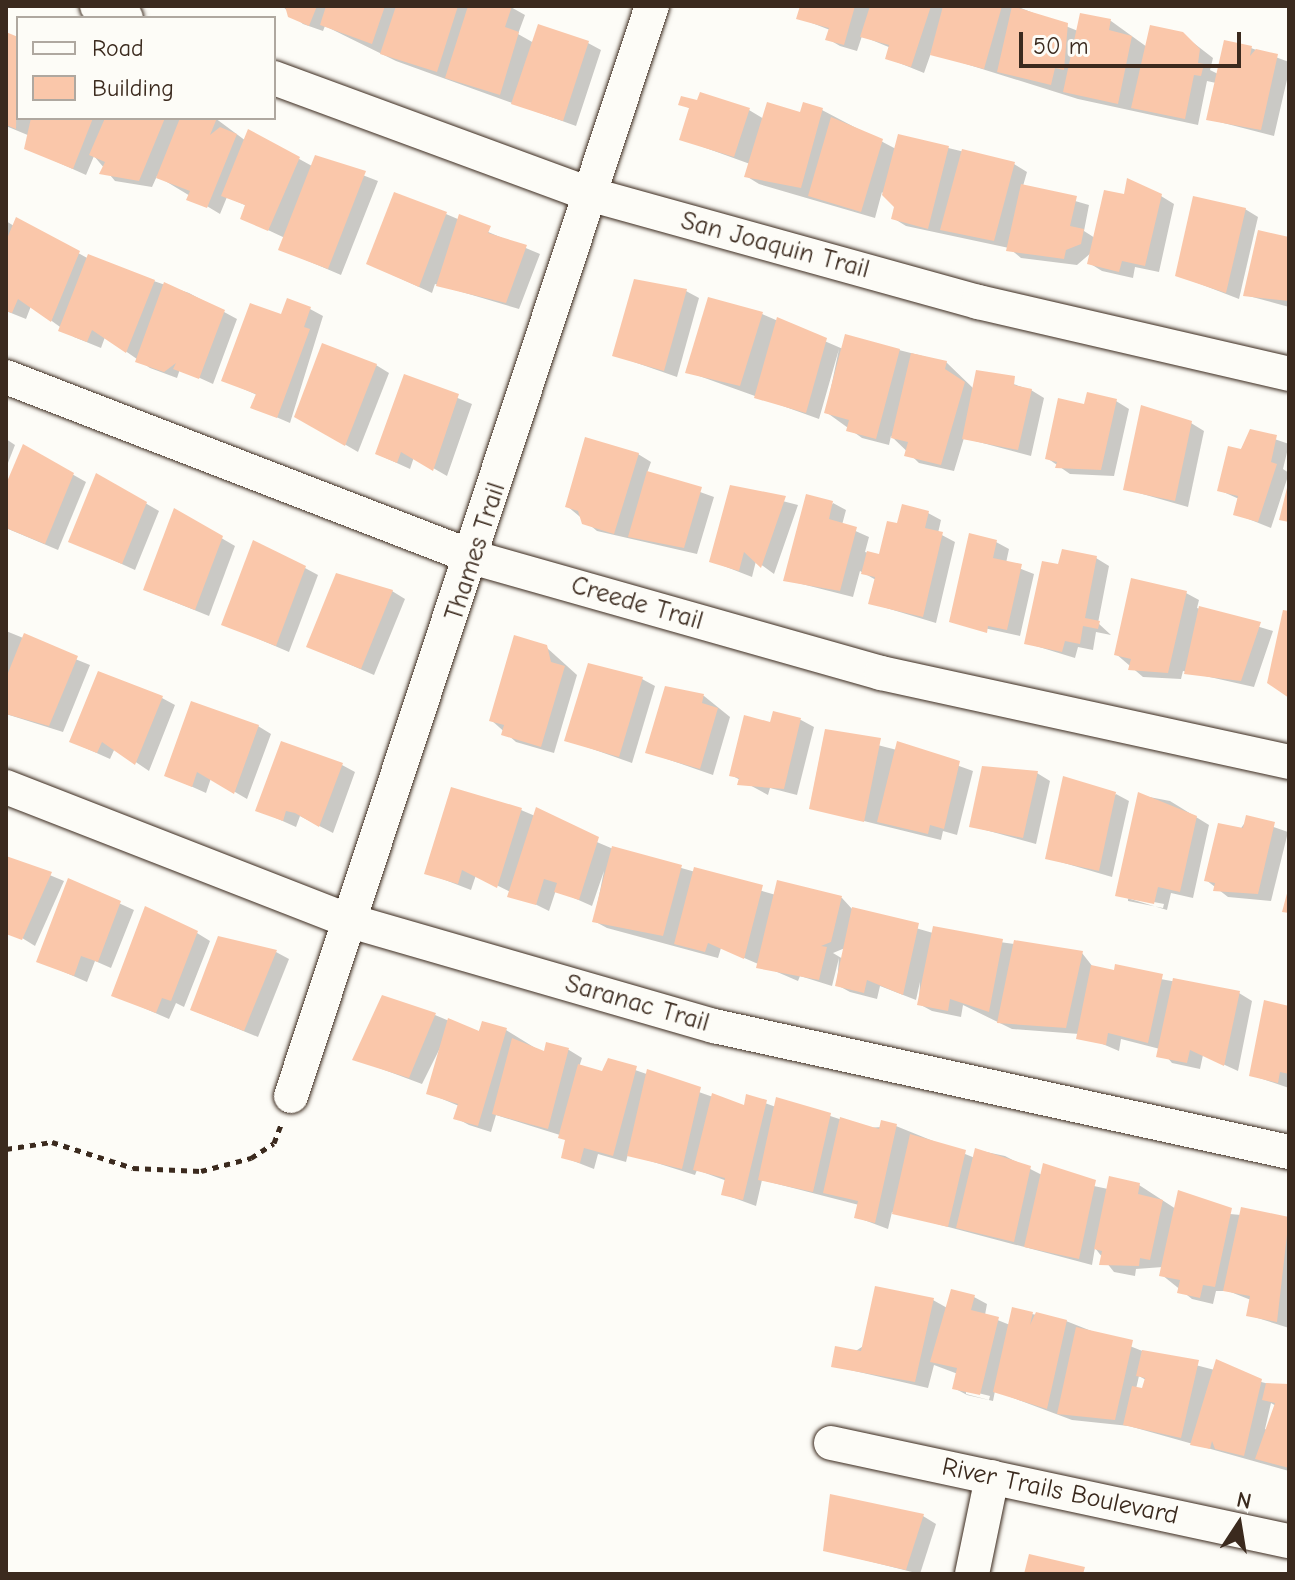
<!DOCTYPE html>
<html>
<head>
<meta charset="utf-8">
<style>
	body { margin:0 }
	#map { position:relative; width:1295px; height:1580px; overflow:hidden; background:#fdfcf7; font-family:"Comic Neue",sans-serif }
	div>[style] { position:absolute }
	.shadow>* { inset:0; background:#0003 }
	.building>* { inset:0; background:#fac7aa }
	.path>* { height:5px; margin-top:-2.5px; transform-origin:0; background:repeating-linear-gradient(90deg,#3b2a1e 0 6px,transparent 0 12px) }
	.roads { filter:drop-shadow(0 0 2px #3b2a1e) drop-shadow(0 0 2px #3b2a1e) }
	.minor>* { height:34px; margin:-17px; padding:0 17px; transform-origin:17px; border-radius:17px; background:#fdfcf7 }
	span { translate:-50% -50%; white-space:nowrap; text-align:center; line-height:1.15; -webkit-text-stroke:6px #fdfcf7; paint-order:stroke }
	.street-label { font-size:26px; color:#3b2a1e }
	.frame { position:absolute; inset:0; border:8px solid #3b2a1e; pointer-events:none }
	.legend { position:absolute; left:16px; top:16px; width:260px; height:104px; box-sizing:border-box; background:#fdfcf7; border:2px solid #afa8a0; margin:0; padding:10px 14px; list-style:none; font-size:24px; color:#3b2a1e }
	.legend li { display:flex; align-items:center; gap:16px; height:40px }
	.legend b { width:40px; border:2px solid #afa8a0 }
	.north { position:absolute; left:1199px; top:1484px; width:80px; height:80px; -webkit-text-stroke:6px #fdfcf7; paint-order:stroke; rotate:12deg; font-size:22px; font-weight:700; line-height:32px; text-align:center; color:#3b2a1e }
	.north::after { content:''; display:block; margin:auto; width:28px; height:36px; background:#3b2a1e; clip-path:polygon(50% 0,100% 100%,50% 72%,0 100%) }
	.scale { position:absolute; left:1019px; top:32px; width:222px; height:36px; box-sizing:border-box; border:4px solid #3b2a1e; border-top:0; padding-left:10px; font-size:24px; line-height:28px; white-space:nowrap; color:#3b2a1e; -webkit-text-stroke:6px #fdfcf7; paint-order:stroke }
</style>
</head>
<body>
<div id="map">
	<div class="shadow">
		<div style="clip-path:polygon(282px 6px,509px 6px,525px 15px,518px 34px,534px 43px,588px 43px,601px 50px,576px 126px,396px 61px,325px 26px,323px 31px,303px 24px)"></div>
		<div style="clip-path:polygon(802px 6px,1016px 6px,1078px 31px,1081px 15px,1111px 21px,1147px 47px,1182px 34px,1213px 58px,1210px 70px,1218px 74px,1251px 48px,1289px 62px,1289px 71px,1274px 136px,1208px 119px,1216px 83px,1207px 81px,1198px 125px,1078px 99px,931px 53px,924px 73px,887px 58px,891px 48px,862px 36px,857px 51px,840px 46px,828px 39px,830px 30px,799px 18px)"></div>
		<div style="clip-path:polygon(6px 34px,18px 39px,18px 118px,215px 118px,246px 141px,250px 132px,312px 166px,316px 157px,378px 181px,341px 275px,280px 249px,285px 238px,242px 218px,247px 206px,227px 197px,220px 214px,157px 176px,152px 187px,115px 181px,94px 156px,86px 175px,26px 148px,30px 136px,6px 126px)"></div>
		<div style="clip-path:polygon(681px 104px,749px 110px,764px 119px,822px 110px,896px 149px,899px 136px,1014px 164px,1027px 172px,1023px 186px,1089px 205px,1084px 231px,1095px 238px,1125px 196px,1161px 196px,1174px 204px,1159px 272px,1135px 267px,1133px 278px,1102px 271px,1089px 263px,1092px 252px,1077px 265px,1021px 258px,1009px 248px,906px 226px,893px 218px,896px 207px,882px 192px,875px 218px,759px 184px,746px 176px,750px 164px,681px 139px,691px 109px)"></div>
		<div style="clip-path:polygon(1245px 209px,1258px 217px,1239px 299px,1177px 275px)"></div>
		<div style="clip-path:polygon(446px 214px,540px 254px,519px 309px,435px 284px,432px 293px,369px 264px)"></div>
		<div style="clip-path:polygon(17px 219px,89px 259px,189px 293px,237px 319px,213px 384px,180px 369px,177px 378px,150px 368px,105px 337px,101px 348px,74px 337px,31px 306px,26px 319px,6px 311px,6px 221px,14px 226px)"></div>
		<div style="clip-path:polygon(1289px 239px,1289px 307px,1245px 295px)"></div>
		<div style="clip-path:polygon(686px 291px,699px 298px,677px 377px,614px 355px)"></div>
		<div style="clip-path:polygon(310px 309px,323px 316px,290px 423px,253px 407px,257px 395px,223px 380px,282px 317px)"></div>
		<div style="clip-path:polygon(762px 314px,843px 349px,899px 350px,946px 362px,974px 389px,978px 372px,1031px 390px,1044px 398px,1031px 456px,964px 438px,954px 471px,919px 463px,891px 436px,889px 445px,862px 438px,826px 412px,839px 349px,819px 419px,688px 372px)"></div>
		<div style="clip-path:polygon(376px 365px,389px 373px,358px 452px,296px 416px)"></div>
		<div style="clip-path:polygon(405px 376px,472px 404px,447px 476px,414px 457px,410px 469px,377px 454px)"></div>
		<div style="clip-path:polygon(1116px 401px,1129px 409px,1114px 476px,1070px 474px,1047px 458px,1086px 407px)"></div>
		<div style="clip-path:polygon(1191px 423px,1204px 431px,1188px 507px,1125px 489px)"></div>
		<div style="clip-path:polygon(1251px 431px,1289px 444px,1283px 469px,1289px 473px,1271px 528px,1236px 514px,1239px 499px,1219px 490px)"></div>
		<div style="clip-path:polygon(6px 439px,15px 445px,6px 468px)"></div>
		<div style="clip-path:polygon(24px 447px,86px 482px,58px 550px,6px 528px,6px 489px)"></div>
		<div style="clip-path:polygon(638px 454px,651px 462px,647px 473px,714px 497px,697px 554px,597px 531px,567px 506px)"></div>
		<div style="clip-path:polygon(97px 475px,159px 511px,135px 570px,71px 541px)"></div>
		<div style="clip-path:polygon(732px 488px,798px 505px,774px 574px,756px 561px,752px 577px,711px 561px)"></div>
		<div style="clip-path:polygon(833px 503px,846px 510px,842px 525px,869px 537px,865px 552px,881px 556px,899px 525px,928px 513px,941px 520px,938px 533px,955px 542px,936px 623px,870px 603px,876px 580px,860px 571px,853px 597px,786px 580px)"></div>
		<div style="clip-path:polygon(175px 511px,235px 546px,209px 616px,145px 590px)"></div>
		<div style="clip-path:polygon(996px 542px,1009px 549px,1006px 563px,1034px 574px,1020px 636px,952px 621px)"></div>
		<div style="clip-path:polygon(1096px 558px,1109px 566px,1098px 623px,1111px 635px,1096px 632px,1093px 650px,1078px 647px,1075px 658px,1026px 643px,1060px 567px)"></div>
		<div style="clip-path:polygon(305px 568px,318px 575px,289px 652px,224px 624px)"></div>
		<div style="clip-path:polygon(392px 591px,405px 599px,374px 675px,309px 647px)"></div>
		<div style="clip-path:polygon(1186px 593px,1199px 600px,1197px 608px,1273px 631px,1254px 687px,1183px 671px,1181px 679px,1143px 677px,1116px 654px)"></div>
		<div style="clip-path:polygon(6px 631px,90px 665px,63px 732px,6px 714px)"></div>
		<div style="clip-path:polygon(546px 647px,577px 675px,554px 753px,516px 742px,491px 720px)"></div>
		<div style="clip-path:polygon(642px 679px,655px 686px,632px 763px,567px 740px)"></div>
		<div style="clip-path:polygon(666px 688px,704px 696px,730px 717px,713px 775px,647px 752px)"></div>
		<div style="clip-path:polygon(162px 698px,175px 705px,149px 771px,115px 748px,110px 759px,72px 742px)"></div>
		<div style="clip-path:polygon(801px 720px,814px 727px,797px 795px,770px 788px,768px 795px,731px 775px,771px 724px)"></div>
		<div style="clip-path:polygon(258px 726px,271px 734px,247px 799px,211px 778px,206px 793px,166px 775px)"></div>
		<div style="clip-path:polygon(827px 732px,897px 750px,898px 744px,973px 771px,957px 835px,943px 831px,941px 840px,811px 808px)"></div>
		<div style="clip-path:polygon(342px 765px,355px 772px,333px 833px,300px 816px,296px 827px,258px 810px)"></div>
		<div style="clip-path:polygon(1037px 773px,1050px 781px,1036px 844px,971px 826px)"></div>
		<div style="clip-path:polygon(1116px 794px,1129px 801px,1112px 877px,1047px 858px)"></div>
		<div style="clip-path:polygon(evenodd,1139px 795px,1170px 801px,1209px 825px,1193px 898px,1171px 893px,1167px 910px,1117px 895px,1139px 795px,1128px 897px,1164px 904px,1163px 908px,1128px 901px,1128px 897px)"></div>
		<div style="clip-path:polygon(evenodd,521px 810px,611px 848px,776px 895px,842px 898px,853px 910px,933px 933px,1082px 953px,1093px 967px,1239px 993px,1252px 1001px,1238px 1071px,1203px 1055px,1200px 1069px,1172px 1063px,1160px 1049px,1121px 1039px,1119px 1051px,1079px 1034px,1012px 1029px,963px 1005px,961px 1017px,932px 1011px,919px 1004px,920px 982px,916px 1000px,880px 986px,877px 999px,850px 992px,837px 985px,839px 958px,832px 986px,800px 976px,798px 981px,721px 948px,718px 958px,607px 928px,594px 921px,604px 871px,592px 906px,556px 890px,549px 911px,476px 875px,471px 890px,427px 873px,521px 810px,845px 948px,843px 959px,833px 953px,845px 948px)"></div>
		<div style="clip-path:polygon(1248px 818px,1288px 832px,1271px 901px,1228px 897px,1206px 880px)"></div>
		<div style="clip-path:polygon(6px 857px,64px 881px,35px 946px,6px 928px)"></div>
		<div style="clip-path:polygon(70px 881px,134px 910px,111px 968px,95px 961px,87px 982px,39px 961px)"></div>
		<div style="clip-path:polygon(197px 933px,210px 941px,184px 1007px,176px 1003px,169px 1019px,114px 995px)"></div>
		<div style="clip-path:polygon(276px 952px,289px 959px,258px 1037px,192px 1010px)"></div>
		<div style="clip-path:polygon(1289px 1008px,1289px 1088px,1251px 1075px)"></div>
		<div style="clip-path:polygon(435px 1015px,478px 1033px,483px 1023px,506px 1030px,545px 1054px,548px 1044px,569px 1050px,582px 1058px,579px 1067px,603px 1073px,609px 1061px,745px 1108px,748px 1097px,776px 1107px,778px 1099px,867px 1128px,896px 1126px,975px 1158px,977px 1150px,1005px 1156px,1042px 1175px,1108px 1189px,1139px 1185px,1176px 1209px,1241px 1215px,1242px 1209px,1289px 1219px,1289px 1328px,1248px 1315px,1251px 1300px,1228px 1291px,1216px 1291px,1213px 1304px,1192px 1299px,1162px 1275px,1163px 1267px,1136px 1269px,1135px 1276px,1114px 1272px,1095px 1248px,1092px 1265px,892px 1212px,888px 1229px,856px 1217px,859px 1205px,762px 1180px,756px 1206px,723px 1194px,727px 1181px,697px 1170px,695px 1175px,628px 1154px,626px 1162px,598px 1154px,594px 1169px,563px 1157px,567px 1141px,560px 1135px,496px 1115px,491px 1132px,469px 1125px,456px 1118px,459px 1106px,428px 1093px,444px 1040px,422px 1084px,355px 1059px)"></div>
		<div style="clip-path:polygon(evenodd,974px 1297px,987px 1304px,985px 1315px,1010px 1325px,1032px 1314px,1066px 1321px,1145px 1352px,1289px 1389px,1289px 1471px,1129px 1426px,1072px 1420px,995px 1391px,993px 1401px,967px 1395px,954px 1388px,958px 1374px,934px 1365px,928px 1388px,833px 1366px,933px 1300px,949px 1309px,974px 1297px,1139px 1376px,1146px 1380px,1143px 1390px,1136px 1389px,1139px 1376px,974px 1297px,966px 1390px,990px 1396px,989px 1400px,966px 1394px,966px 1390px,974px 1297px,1271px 1403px,1276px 1406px,1267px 1430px,1265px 1429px,1271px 1403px)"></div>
		<div style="clip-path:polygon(923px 1516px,936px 1524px,920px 1574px,825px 1550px)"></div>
	</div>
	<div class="building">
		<div style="clip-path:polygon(285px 6px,317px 6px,309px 26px,288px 17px)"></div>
		<div style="clip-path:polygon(326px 6px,385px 6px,372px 44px,320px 25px)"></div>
		<div style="clip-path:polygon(396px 6px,458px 6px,437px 72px,380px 54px)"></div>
		<div style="clip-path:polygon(468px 6px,512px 6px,505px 27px,519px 32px,500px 95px,445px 78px)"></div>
		<div style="clip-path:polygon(800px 6px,855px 6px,844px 45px,825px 40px,829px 28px,796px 19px)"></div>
		<div style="clip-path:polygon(870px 6px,931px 6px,911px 67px,885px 59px,889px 45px,860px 37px)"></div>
		<div style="clip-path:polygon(943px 6px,1002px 6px,984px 69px,930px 55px)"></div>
		<div style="clip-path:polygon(1012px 6px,1068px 23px,1064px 70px,1055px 68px,1051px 85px,997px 72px)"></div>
		<div style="clip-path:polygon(1080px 13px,1111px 19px,1109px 30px,1132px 36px,1118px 104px,1063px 92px)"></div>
		<div style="clip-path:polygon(538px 24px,589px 41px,563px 121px,511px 104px)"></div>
		<div style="clip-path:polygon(1150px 25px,1183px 32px,1200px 49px,1198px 63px,1204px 64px,1201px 76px,1194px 75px,1185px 119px,1131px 108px)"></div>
		<div style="clip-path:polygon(6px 32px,18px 37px,16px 129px,6px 125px)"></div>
		<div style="clip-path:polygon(1224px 40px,1252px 46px,1250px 56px,1256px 49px,1278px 54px,1261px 130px,1206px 120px)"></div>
		<div style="clip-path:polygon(700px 92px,750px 108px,734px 157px,679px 140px,689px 108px,678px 105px,681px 96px,697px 100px)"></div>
		<div style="clip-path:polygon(767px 102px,800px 112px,803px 102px,823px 108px,801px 188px,744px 177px)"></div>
		<div style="clip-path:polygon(831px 117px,883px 139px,861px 212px,808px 196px)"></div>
		<div style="clip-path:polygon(31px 118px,93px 118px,73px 169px,24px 149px)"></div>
		<div style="clip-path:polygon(105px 118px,165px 118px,139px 181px,99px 174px,105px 162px,89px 155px)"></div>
		<div style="clip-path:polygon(180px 118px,217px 118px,210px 135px,220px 127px,237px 134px,207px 208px,186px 200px,190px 191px,156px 178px)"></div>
		<div style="clip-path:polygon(248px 129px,300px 157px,268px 231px,240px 219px,245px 205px,221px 196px)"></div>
		<div style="clip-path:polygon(898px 134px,949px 146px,928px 229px,891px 219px,894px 207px,882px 195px)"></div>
		<div style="clip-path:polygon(962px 149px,1015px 162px,994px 241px,940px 230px)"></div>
		<div style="clip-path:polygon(315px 155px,366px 171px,328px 269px,278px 250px)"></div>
		<div style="clip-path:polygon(1127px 178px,1162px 194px,1145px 266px,1122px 261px,1119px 272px,1087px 264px,1104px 190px,1124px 194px)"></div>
		<div style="clip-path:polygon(1021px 184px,1077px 196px,1070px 226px,1084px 229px,1081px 244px,1066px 250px,1064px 259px,1006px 251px)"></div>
		<div style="clip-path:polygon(394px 192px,447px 212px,419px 287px,366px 264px)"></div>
		<div style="clip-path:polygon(1193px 196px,1246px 208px,1226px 293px,1175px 276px)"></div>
		<div style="clip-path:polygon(459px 214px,491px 226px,488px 233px,527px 245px,506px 303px,436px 286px)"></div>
		<div style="clip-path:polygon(16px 217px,80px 251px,51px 322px,18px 299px,12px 313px,6px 311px,6px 241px)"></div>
		<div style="clip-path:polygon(1258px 230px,1289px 237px,1289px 301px,1243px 296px)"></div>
		<div style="clip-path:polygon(88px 254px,155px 280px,126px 353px,92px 330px,87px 342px,58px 331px)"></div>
		<div style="clip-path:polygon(634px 279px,687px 289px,664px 371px,612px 356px)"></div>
		<div style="clip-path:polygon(164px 282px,225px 310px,199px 379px,173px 369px,176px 363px,164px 372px,135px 362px)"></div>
		<div style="clip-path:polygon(708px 297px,763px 312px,740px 386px,685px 373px)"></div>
		<div style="clip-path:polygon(287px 298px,311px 307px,304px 327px,310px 329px,277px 418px,250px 408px,256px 394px,221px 381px,250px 303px,281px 314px)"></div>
		<div style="clip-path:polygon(777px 317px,827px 338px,806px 413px,754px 398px)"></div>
		<div style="clip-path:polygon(845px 334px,900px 349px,876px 439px,846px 431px,849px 420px,824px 413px)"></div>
		<div style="clip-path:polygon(322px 343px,377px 364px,345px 446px,294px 417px)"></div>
		<div style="clip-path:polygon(911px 353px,947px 361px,945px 369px,965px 382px,941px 465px,904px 456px,908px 442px,891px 438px)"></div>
		<div style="clip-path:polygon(976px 370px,1015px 376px,1014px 385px,1032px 389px,1018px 450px,962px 439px)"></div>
		<div style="clip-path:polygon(404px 374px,459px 394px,433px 471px,401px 452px,397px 463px,375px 454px)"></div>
		<div style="clip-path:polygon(1087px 392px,1117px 399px,1101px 470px,1055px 468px,1057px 462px,1045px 459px,1058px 398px,1084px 404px)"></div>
		<div style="clip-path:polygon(1141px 405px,1192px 421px,1175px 501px,1123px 490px)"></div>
		<div style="clip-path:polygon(1250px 429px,1277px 435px,1271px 462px,1277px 464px,1258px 522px,1233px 515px,1238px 496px,1217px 491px,1228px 446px,1241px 449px)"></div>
		<div style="clip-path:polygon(585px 437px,639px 453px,614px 534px,582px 524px,578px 511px,565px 507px)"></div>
		<div style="clip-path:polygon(23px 444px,74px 473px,45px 544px,6px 528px,6px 484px)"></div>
		<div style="clip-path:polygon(647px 471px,702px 487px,684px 548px,628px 537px)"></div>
		<div style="clip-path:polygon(96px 473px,147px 502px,122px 564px,68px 542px)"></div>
		<div style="clip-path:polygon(1289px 480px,1289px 522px,1279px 520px)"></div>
		<div style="clip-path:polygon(730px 485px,786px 496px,761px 568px,744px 552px,739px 571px,709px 562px)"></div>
		<div style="clip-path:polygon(806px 494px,833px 501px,829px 519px,857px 527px,840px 591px,783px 581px)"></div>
		<div style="clip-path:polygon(902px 504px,929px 511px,925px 528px,943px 532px,923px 617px,868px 604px,875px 577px,861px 574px,867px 551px,879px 554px,887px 521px,897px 523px)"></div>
		<div style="clip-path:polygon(174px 508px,223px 536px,195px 610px,143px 590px)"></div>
		<div style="clip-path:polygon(969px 533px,997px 540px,993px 558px,1022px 564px,1007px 630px,988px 626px,987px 633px,949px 622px)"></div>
		<div style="clip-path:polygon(253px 540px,306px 566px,276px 646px,221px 625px)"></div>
		<div style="clip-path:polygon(1062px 549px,1097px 556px,1085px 618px,1100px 621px,1098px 629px,1083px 626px,1080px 644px,1065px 641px,1062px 652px,1024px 644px,1042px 561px,1058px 564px)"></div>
		<div style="clip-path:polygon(336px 573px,393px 590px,361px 669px,306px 647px)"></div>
		<div style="clip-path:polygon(1131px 578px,1187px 591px,1168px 673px,1128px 670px,1131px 659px,1114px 655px)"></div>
		<div style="clip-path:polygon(1199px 606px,1261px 622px,1241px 681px,1184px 674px)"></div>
		<div style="clip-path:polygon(1283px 610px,1289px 611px,1289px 698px,1267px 683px)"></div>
		<div style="clip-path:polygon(24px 633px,78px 656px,49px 726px,6px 714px,6px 678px)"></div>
		<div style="clip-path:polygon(514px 635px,547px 645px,551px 662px,565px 666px,541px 747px,501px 735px,504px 725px,489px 721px)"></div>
		<div style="clip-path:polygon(588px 663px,643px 677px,619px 757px,564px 741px)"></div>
		<div style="clip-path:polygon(98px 671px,163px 696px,135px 765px,102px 742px,97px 753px,69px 742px)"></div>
		<div style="clip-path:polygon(665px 686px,704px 694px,702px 703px,718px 708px,700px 769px,645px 753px)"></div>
		<div style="clip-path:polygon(191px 701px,259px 725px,234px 794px,197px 772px,192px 787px,164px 776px)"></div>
		<div style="clip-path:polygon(773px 711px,801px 718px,784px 789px,737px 785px,739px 778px,729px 776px,744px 715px,770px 722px)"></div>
		<div style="clip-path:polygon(825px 729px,881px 738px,864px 822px,809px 809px)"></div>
		<div style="clip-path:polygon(281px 741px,343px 763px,319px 827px,295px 813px,286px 811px,283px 821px,255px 811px)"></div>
		<div style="clip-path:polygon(897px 741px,960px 761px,944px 829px,930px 825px,928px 834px,877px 822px)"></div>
		<div style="clip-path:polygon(982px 766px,1038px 771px,1023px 838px,969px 827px)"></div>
		<div style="clip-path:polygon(1063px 776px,1116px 792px,1099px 871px,1045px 859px)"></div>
		<div style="clip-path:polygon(451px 787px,522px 808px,497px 888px,462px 870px,458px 884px,424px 874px)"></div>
		<div style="clip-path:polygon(1138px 792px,1197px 816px,1180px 892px,1158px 887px,1154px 904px,1115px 896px)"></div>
		<div style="clip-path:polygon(536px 807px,599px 837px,579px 900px,554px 892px,557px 883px,544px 879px,536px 905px,507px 897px)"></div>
		<div style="clip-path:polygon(1246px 815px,1275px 822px,1258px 894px,1213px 891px,1215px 883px,1204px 881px,1218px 823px,1243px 828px)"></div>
		<div style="clip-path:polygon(612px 846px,682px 865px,663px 936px,592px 922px)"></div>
		<div style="clip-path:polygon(6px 856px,52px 872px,22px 940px,6px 934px)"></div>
		<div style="clip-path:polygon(694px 867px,763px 885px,744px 959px,708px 943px,705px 952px,674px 944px)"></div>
		<div style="clip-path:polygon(68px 878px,121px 901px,98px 962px,81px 956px,74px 976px,36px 962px)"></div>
		<div style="clip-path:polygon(777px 880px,842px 896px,831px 942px,821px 946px,827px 947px,819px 980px,756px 968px)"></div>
		<div style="clip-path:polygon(1289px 886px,1289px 913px,1282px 912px)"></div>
		<div style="clip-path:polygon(145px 906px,198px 931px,171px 1001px,162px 998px,156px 1013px,111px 996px)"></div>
		<div style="clip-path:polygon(852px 907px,919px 923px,903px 995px,867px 980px,864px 993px,835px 986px)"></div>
		<div style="clip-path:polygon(933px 926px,1003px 939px,989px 1012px,950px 999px,948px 1011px,917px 1005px)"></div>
		<div style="clip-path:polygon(218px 936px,277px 950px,244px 1031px,190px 1010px)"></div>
		<div style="clip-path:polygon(1014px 940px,1083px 951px,1066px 1028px,997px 1023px)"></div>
		<div style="clip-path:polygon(1115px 964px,1163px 974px,1148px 1043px,1108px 1033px,1106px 1045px,1076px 1039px,1091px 965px,1114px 970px)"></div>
		<div style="clip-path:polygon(1173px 978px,1240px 991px,1224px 1066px,1190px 1050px,1187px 1063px,1156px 1057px)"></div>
		<div style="clip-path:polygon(382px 995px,436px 1013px,409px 1078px,352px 1060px)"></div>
		<div style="clip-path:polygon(1264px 1000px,1289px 1006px,1289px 1074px,1280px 1072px,1278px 1083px,1249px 1076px)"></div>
		<div style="clip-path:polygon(448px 1018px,479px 1031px,482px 1021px,507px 1028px,478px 1126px,453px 1119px,458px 1104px,426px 1094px)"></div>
		<div style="clip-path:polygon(512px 1038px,544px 1051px,546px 1042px,569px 1048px,548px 1129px,492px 1114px)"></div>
		<div style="clip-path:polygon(608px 1058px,637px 1066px,613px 1156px,584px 1148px,580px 1163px,561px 1158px,565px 1140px,558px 1138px,578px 1064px,602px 1071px)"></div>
		<div style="clip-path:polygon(647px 1069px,701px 1087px,682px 1169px,627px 1156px)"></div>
		<div style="clip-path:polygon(712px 1093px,744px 1105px,746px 1094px,767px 1100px,743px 1200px,721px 1195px,725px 1178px,693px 1170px)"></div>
		<div style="clip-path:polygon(776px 1097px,831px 1113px,813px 1192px,758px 1180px)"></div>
		<div style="clip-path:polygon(840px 1117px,879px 1129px,881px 1120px,897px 1124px,875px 1223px,854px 1218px,858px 1201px,823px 1193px)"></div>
		<div style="clip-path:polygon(910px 1134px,966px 1150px,948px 1227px,892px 1214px)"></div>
		<div style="clip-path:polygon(975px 1148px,1031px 1166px,1014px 1242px,956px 1228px)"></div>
		<div style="clip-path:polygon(1043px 1163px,1096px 1180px,1079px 1259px,1024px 1247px)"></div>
		<div style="clip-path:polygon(1109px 1176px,1140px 1183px,1138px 1194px,1163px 1200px,1150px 1260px,1140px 1258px,1139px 1266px,1099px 1265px,1102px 1251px,1094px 1249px)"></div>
		<div style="clip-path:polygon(1178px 1190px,1232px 1208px,1215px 1287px,1203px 1285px,1200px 1298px,1177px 1293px,1180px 1280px,1159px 1276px)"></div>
		<div style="clip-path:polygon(1241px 1207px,1289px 1217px,1277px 1322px,1246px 1316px,1250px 1296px,1223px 1291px)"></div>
		<div style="clip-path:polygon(875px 1286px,934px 1298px,915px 1382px,831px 1367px,835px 1346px,861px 1351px)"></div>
		<div style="clip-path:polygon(951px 1289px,975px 1295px,971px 1310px,999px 1317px,980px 1395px,952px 1389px,957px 1368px,930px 1362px)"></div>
		<div style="clip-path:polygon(1012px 1307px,1033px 1312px,1030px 1325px,1036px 1312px,1067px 1320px,1047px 1409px,993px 1392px)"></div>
		<div style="clip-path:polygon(1076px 1327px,1133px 1340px,1115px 1420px,1057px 1414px)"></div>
		<div style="clip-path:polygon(1142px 1350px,1199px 1360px,1181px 1438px,1123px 1425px,1132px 1386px,1142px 1388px,1145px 1378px,1136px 1376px)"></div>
		<div style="clip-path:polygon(1216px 1359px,1262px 1379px,1244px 1456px,1215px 1449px,1212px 1441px,1210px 1449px,1190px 1445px)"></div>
		<div style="clip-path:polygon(1266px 1383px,1289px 1384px,1289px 1468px,1255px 1459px,1275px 1403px,1262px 1400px)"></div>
		<div style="clip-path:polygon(830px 1494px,924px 1514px,906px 1570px,823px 1551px)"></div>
		<div style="clip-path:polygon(1029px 1554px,1085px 1567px,1083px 1574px,1024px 1574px)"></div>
	</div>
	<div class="path">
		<div style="left:6px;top:1149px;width:47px;rotate:-8.7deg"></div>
		<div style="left:52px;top:1142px;width:85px;rotate:17.8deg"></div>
		<div style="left:133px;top:1168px;width:68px;rotate:2.5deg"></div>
		<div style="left:201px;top:1171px;width:52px;rotate:-14.6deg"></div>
		<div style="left:251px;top:1158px;width:27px;rotate:-33deg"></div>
		<div style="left:274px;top:1143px;width:22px;rotate:-69deg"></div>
	</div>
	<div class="roads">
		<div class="minor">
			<div style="left:97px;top:6px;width:31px;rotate:22deg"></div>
			<div style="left:274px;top:78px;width:339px;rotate:20.2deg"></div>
			<div style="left:592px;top:195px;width:401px;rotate:15.5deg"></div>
			<div style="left:978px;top:302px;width:319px;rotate:13deg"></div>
			<div style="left:6px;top:377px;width:503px;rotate:21.1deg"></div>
			<div style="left:475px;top:558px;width:422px;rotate:15.8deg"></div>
			<div style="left:881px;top:673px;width:418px;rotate:12.3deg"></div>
			<div style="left:6px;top:787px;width:369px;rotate:21.3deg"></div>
			<div style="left:350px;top:921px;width:379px;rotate:16.1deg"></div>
			<div style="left:714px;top:1026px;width:589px;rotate:12.36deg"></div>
			<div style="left:291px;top:1096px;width:1148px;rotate:-71.68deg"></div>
			<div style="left:831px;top:1443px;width:468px;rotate:12.1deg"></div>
			<div style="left:972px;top:1574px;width:99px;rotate:-78.3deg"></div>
		</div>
	</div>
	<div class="street-label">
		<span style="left:775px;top:246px;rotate:15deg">San Joaquin Trail</span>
		<span style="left:476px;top:552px;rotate:-72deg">Thames Trail</span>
		<span style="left:637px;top:604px;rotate:16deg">Creede Trail</span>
		<span style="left:637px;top:1004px;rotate:16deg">Saranac Trail</span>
		<span style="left:1060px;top:1492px;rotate:12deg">River Trails Boulevard</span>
	</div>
	<div class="frame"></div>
	<ul class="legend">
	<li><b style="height:10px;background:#fdfcf7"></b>Road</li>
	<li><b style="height:22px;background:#fac7aa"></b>Building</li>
	</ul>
	<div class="north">N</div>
	<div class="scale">50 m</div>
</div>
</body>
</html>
